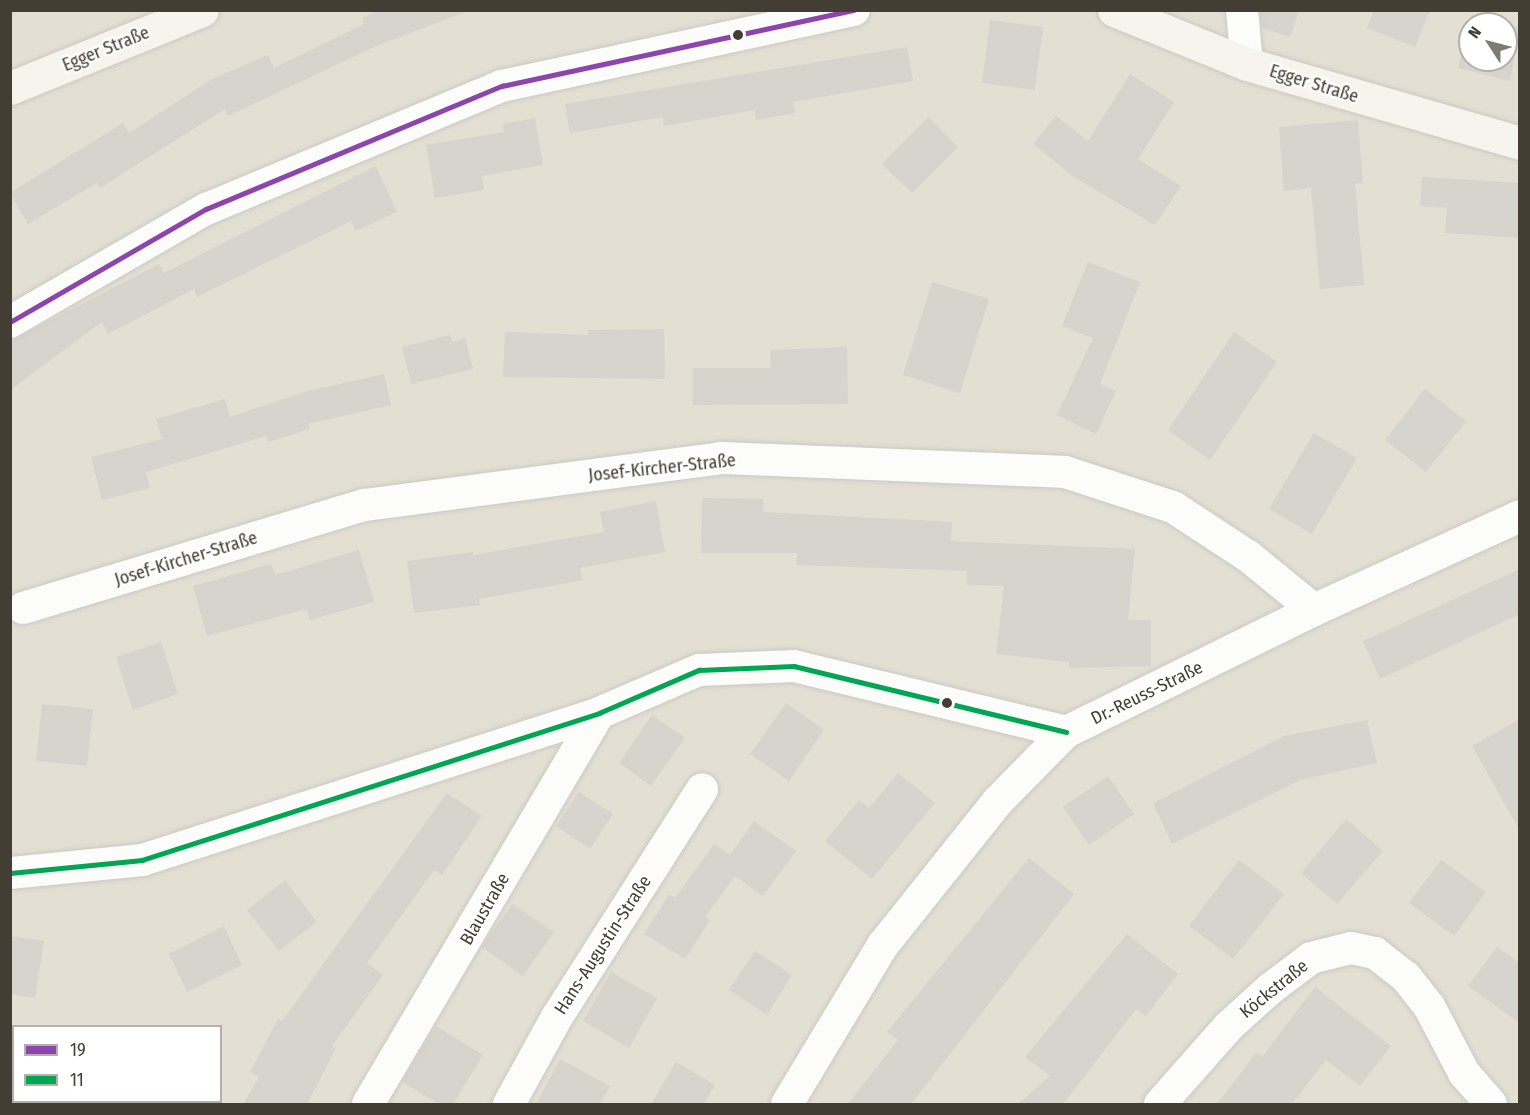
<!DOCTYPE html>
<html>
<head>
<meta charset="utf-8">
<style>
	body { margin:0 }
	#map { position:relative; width:1530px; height:1115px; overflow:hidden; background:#eeede6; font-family:"Fira Sans Condensed",sans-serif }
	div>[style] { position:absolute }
	.residential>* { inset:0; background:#e3dfd3 }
	.building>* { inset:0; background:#d6d4cd }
	.roads { filter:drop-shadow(0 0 2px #cbc9c2) drop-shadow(0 0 2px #cbc9c2) }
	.street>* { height:32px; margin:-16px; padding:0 16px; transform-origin:16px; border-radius:16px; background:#fcfcfb }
	.secondary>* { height:33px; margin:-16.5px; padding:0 16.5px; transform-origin:16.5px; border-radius:16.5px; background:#f6f4ed }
	.bus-1>* { height:4.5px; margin:-2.25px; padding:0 2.25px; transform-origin:2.25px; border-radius:2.25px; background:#8e44ad }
	.bus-2>* { height:4.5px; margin:-2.25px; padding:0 2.25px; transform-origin:2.25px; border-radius:2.25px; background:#00a651 }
	.dots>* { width:16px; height:16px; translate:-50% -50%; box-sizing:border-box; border:3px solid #fff; border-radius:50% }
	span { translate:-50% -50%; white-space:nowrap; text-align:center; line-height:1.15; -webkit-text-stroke:4.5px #fff; paint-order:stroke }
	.street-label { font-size:18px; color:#443d33 }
	.frame { position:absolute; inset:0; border:12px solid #443d33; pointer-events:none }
	.legend { position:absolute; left:12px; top:1025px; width:210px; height:78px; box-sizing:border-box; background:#fff; border:2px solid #b4b1ad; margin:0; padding:8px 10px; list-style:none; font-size:18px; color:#443d33 }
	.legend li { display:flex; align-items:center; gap:12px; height:30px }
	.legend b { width:30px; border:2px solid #b4b1ad }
	.north { position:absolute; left:1458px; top:12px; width:60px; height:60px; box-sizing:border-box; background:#fff; border:2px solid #b4b1ad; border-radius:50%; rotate:306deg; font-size:16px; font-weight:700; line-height:24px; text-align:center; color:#443d33 }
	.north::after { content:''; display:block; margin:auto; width:21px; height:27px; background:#807b72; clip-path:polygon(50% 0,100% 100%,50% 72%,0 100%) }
</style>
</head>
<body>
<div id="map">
	<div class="residential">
		<i style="clip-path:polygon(evenodd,11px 11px,1519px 11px,1519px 1104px,11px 1104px,11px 11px,1470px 24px,1506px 24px,1506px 60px,1470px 60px,1470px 24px,11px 11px,14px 1026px,220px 1026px,220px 1102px,14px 1102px,14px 1026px)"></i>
	</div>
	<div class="building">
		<i style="clip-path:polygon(380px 10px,468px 11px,374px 47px,228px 116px,225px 109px,100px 188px,97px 183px,28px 224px,10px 193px,123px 123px,129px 133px,212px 79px,268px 55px,274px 68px,364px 24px,362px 18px)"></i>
		<i style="clip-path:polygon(1260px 10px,1299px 10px,1290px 37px,1262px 28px)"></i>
		<i style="clip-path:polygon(1374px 10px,1430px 10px,1415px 47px,1367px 28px)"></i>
		<i style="clip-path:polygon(evenodd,1471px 15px,1520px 27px,1510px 81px,1458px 68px,1471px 15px,1470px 24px,1506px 24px,1506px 60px,1470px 60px,1470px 24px)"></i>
		<i style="clip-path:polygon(990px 20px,1043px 27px,1035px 90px,982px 83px)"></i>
		<i style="clip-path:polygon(907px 47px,913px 81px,793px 102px,795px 113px,756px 120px,755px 110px,664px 126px,663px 117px,570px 133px,565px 104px)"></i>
		<i style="clip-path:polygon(1130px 74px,1174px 102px,1138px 159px,1181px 186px,1155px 225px,1074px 177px,1033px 144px,1056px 116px,1088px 141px)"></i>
		<i style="clip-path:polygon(929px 117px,958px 147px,912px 193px,882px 164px)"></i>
		<i style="clip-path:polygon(535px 118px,543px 165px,482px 176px,484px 190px,435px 198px,426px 145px,504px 132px,503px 124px)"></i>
		<i style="clip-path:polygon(1358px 120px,1363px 183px,1355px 184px,1364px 285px,1320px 289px,1311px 188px,1284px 191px,1279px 127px)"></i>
		<i style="clip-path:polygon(376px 166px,397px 212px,356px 231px,351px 221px,197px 297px,194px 289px,108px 334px,102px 322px,10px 390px,10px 342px,15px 339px,159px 264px,164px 273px)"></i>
		<i style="clip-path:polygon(1422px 177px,1520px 183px,1520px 238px,1445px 233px,1447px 208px,1420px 206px)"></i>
		<i style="clip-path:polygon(1088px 262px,1140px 282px,1100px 384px,1116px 391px,1096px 434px,1057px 415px,1093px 338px,1062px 326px)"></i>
		<i style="clip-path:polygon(932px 282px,989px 299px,960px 393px,903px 375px)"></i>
		<i style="clip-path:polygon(664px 329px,665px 379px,503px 377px,505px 332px,588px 335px,588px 330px)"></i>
		<i style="clip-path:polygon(1234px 332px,1277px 362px,1210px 460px,1168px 430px)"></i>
		<i style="clip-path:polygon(450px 335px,453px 342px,465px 338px,473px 369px,411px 384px,402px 347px)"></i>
		<i style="clip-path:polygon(847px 347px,848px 404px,693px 405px,693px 368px,771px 368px,770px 350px)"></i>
		<i style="clip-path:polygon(384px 374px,391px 405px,308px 424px,310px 429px,268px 442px,266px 436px,146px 472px,150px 488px,102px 500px,91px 457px,162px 439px,156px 419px,225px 399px,230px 417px,308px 391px)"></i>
		<i style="clip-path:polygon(1425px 389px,1466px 421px,1426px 472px,1385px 440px)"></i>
		<i style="clip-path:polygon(1314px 433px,1357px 458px,1312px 534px,1269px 509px)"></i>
		<i style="clip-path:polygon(702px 498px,763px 499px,763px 512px,952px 522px,951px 541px,1135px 549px,1128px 620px,1151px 620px,1151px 666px,1069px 668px,1069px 662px,996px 654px,1004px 586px,967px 585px,967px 571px,797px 565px,797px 553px,701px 553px)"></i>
		<i style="clip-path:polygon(656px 501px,665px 552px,580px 568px,583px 580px,479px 599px,480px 605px,414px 613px,407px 561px,473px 552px,473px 555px,604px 532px,600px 512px)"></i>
		<i style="clip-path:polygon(359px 550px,374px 602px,310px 620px,306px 609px,207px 636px,193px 586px,271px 564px,275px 575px)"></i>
		<i style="clip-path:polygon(1520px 569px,1520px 614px,1380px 679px,1363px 641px)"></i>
		<i style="clip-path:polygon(161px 642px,178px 694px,133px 710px,116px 657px)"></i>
		<i style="clip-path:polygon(786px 703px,824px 730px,789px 781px,750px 754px)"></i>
		<i style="clip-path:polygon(42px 704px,93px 709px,87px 766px,36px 761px)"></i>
		<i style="clip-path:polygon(652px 715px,685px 738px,651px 786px,619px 763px)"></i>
		<i style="clip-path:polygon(1520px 719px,1520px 831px,1472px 746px)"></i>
		<i style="clip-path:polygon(1367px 720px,1377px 763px,1300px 780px,1172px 844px,1153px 803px,1284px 736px)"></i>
		<i style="clip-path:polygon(898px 773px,935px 803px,872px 879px,825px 841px,859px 800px,869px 808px)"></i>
		<i style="clip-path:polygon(1108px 776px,1134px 814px,1089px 845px,1063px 807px)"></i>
		<i style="clip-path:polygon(579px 792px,613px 814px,590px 849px,556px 826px)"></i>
		<i style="clip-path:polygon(447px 793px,482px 816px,442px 875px,434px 870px,367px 963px,383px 975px,332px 1046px,336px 1048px,307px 1104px,243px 1104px,259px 1077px,250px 1072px,278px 1019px,282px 1021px)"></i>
		<i style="clip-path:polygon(1346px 819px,1383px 851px,1337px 904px,1301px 873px)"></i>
		<i style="clip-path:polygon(754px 821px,796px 851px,763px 896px,735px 876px,705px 917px,710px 920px,685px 959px,644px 934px,669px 894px,675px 898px,714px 844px,730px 855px)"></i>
		<i style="clip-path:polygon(1029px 858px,1074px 894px,911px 1104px,848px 1104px,898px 1040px,887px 1032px)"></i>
		<i style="clip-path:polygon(1239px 860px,1284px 894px,1233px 959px,1189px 926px)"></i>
		<i style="clip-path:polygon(1441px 860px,1486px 892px,1454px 936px,1409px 903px)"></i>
		<i style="clip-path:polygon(285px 880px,317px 922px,279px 951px,247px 910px)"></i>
		<i style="clip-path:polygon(512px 904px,554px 932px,523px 976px,482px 947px)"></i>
		<i style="clip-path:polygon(224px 926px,242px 965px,187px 992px,169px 954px)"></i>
		<i style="clip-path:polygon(1127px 934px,1178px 974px,1146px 1016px,1136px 1009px,1063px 1104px,1018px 1104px,1050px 1076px,1025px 1057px)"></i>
		<i style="clip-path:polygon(10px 936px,44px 941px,35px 998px,10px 994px)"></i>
		<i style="clip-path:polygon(1497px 947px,1520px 963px,1520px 1023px,1468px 986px)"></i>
		<i style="clip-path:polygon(755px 951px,792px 975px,767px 1015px,729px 990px)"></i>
		<i style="clip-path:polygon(611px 972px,657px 998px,629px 1048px,583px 1021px)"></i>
		<i style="clip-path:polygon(1315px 987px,1391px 1046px,1360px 1086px,1326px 1060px,1292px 1104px,1217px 1104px,1256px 1053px,1262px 1057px)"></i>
		<i style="clip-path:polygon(436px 1026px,483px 1055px,453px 1104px,439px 1104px,402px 1082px)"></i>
		<i style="clip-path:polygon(560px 1059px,610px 1086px,600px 1104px,536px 1104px)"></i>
		<i style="clip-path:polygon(676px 1062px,715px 1085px,704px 1104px,651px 1104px)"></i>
	</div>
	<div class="roads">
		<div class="street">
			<i style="left:1242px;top:10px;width:54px;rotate:84.7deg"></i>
			<i style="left:10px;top:322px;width:226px;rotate:-30deg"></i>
			<i style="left:206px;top:209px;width:321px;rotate:-22.6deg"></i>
			<i style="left:502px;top:86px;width:360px;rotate:-12.2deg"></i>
			<i style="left:23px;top:608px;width:357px;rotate:-16.8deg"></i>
			<i style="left:365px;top:505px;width:359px;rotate:-7.5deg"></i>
			<i style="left:721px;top:458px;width:344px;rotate:2.3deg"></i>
			<i style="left:1065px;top:472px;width:114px;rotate:18deg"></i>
			<i style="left:1173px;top:507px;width:90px;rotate:33.2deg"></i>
			<i style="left:1248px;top:556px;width:85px;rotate:39.3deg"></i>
			<i style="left:10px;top:873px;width:133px;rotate:-5.6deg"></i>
			<i style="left:142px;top:860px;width:480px;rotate:-17.8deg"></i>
			<i style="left:599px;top:713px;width:109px;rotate:-23.3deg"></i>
			<i style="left:699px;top:670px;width:95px;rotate:-2.4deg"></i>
			<i style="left:794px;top:666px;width:280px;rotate:13.6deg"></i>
			<i style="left:368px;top:1104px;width:454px;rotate:-59.4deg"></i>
			<i style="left:509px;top:1104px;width:99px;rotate:-61.1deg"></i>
			<i style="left:557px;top:1017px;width:270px;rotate:-57.5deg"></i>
			<i style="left:787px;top:1104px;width:186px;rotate:-58.9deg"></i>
			<i style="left:883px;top:945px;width:183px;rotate:-51.4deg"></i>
			<i style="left:997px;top:802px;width:98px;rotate:-45.4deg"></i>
			<i style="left:1066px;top:732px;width:276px;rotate:-26.2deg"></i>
			<i style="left:1314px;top:610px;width:226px;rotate:-24.5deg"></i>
			<i style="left:1160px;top:1104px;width:104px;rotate:-48.5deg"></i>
			<i style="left:1229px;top:1026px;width:55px;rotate:-42.1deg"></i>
			<i style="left:1270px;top:989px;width:51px;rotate:-37.1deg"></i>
			<i style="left:1311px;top:958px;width:41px;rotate:-14deg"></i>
			<i style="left:1351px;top:948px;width:25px;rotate:12deg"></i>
			<i style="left:1375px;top:953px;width:39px;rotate:38deg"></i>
			<i style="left:1406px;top:977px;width:37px;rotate:52deg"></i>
			<i style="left:1429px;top:1006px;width:76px;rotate:62.4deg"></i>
			<i style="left:1464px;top:1073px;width:41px;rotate:48.9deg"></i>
		</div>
		<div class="secondary">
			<i style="left:1114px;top:10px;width:144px;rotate:22.1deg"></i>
			<i style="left:1247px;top:64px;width:284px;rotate:16.1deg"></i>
			<i style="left:10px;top:88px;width:207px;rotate:-22.1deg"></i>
		</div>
	</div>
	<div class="bus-1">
		<i style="left:10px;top:322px;width:226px;rotate:-30deg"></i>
		<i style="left:206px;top:209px;width:321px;rotate:-22.6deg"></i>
		<i style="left:502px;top:86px;width:360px;rotate:-12.2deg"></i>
	</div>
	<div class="bus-2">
		<i style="left:10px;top:873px;width:133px;rotate:-5.6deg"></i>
		<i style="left:142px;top:860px;width:480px;rotate:-17.8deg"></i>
		<i style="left:599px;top:713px;width:109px;rotate:-23.3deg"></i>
		<i style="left:699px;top:670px;width:95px;rotate:-2.4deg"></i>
		<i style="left:794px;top:666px;width:280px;rotate:13.6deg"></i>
	</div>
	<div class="dots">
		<i style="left:738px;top:35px;background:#443d33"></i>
		<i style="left:947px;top:703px;background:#443d33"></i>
	</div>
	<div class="street-label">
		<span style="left:106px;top:49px;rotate:-22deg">Egger Straße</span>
		<span style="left:1314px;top:84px;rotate:17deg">Egger Straße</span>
		<span style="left:662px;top:468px;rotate:-6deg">Josef-Kircher-Straße</span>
		<span style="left:186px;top:559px;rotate:-17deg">Josef-Kircher-Straße</span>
		<span style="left:1147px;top:693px;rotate:-26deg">Dr.-Reuss-Straße</span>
		<span style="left:485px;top:909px;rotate:-60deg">Blaustraße</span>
		<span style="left:603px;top:945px;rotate:-57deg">Hans-Augustin-Straße</span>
		<span style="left:1274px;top:989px;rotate:-39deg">Köckstraße</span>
	</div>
	<div class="frame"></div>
	<ul class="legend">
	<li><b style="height:8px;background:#8e44ad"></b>19</li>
	<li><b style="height:8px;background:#00a651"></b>11</li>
	</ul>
	<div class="north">N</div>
</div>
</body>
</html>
